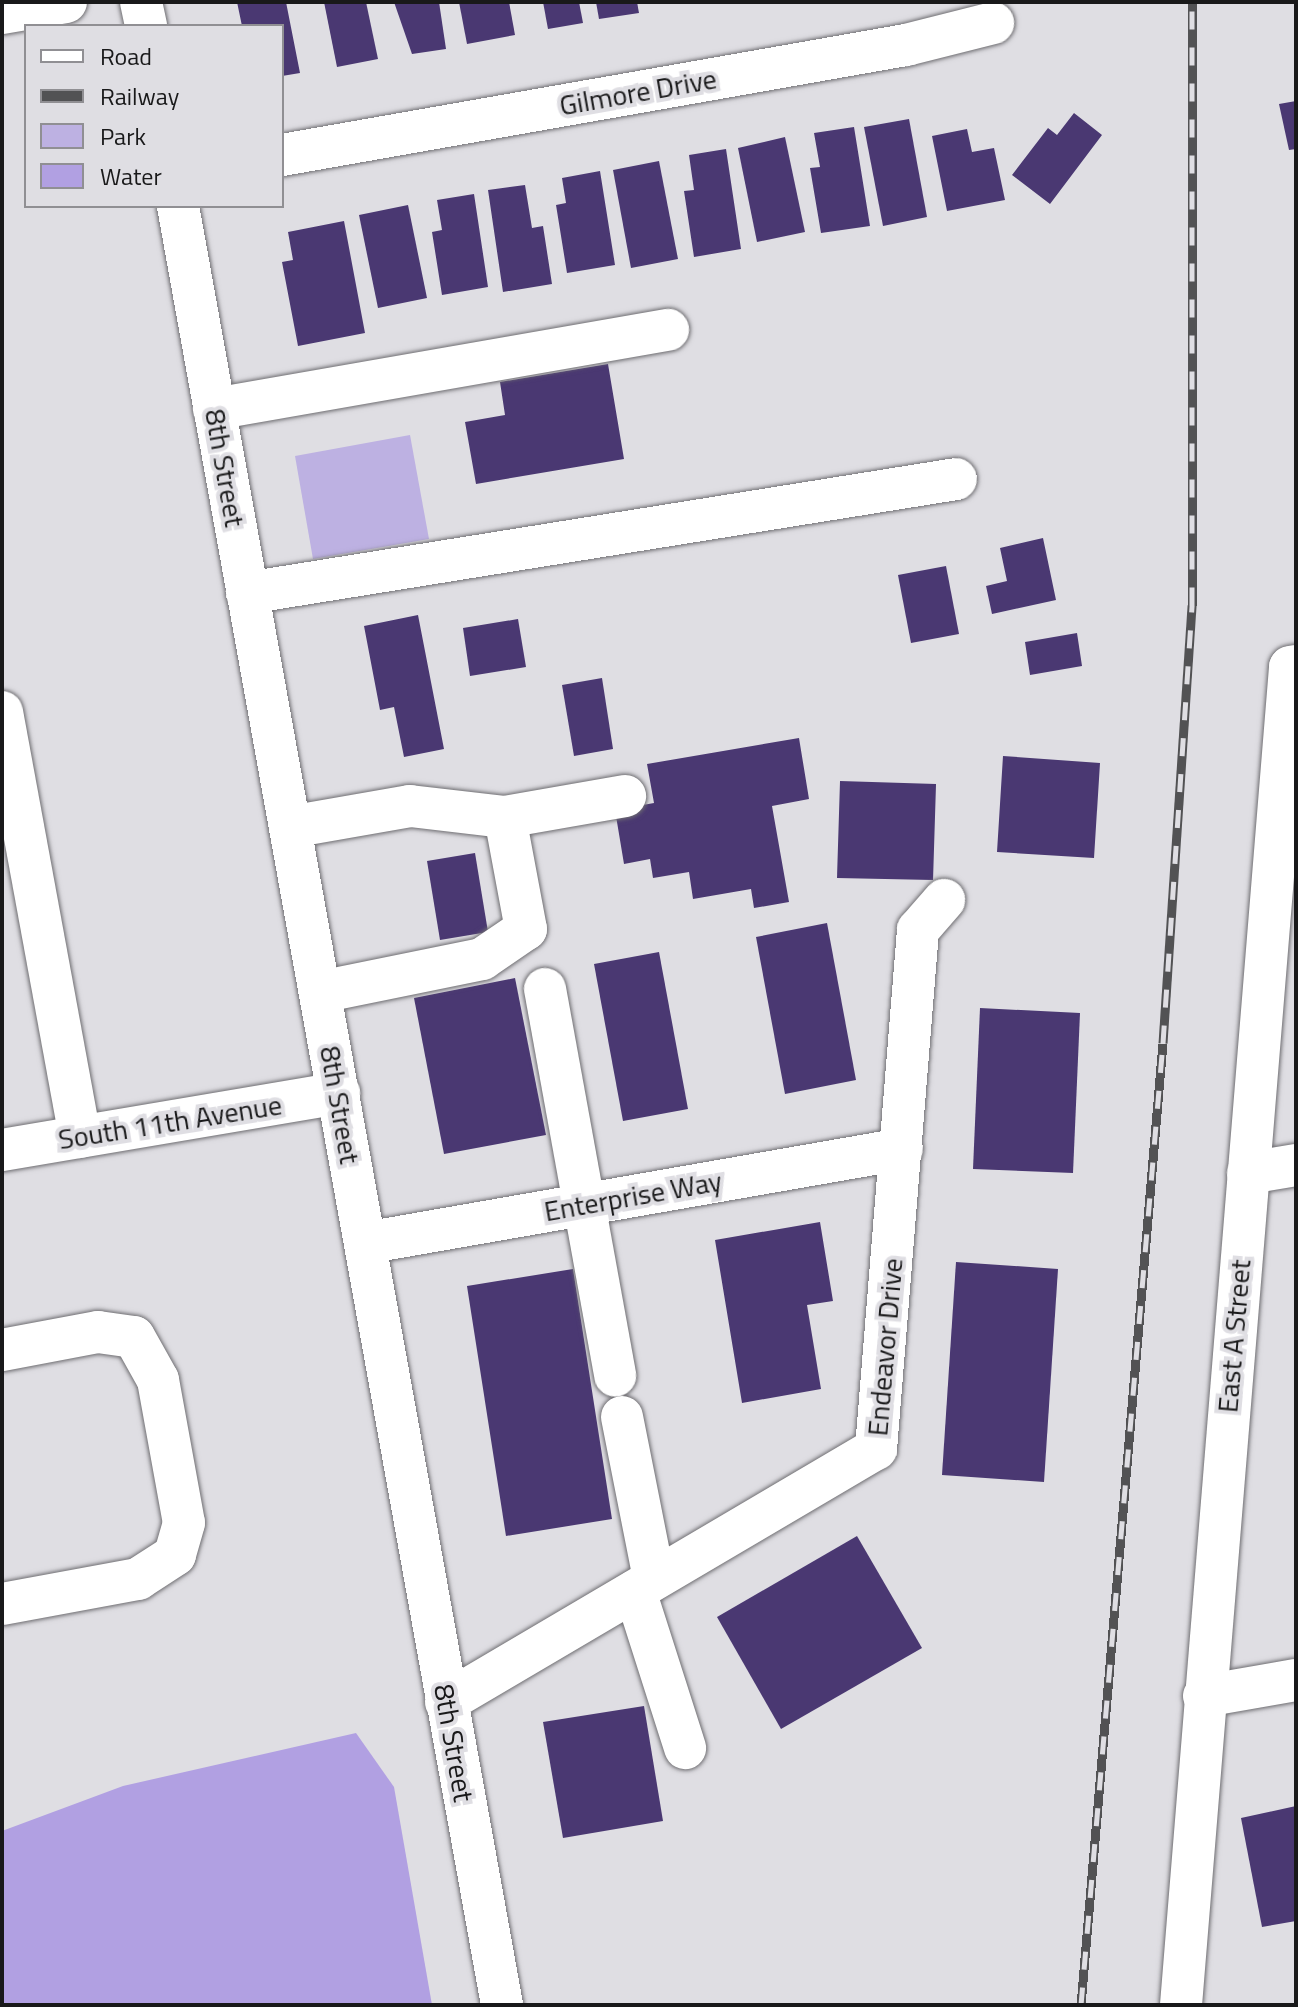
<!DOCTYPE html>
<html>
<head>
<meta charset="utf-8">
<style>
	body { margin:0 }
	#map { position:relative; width:1298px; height:2007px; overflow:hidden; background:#dfdee3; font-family:"Titillium Web",sans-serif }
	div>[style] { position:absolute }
	.green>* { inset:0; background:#bdb1e2 }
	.water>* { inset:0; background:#b1a0e2 }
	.building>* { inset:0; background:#4a3872 }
	.roads { filter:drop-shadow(0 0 2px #6f6e72) drop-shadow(0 0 2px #6f6e72) }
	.minor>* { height:42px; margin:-21px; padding:0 21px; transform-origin:21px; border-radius:21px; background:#fff }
	.rail>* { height:9px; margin-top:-4.5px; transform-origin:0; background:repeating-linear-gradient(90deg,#dfdee3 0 18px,#525254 0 36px); box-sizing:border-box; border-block:2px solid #525254 }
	span { translate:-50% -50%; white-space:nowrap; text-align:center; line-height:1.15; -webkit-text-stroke:8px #dfdee3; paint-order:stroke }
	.street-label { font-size:28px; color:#19191a }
	.frame { position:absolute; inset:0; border:4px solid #19191a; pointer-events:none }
	.legend { position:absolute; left:24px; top:24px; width:260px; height:184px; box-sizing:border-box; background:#dfdee3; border:2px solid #908f93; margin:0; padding:10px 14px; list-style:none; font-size:24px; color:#19191a }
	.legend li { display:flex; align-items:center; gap:16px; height:40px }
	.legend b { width:40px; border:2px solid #908f93 }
</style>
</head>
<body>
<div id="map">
	<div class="green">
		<i style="clip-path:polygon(410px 435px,429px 539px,313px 559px,295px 456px)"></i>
	</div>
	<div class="water">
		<i style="clip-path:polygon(356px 1733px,394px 1787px,432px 2005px,2px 2005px,2px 1831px,123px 1786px)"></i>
	</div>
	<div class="building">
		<i style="clip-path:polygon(237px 2px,286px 2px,300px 73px,282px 76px,282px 26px,242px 26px)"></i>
		<i style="clip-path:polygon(324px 2px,366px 2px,378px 59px,337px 67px)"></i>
		<i style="clip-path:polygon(394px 2px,439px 2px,446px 49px,412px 54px)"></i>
		<i style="clip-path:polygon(459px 2px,509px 2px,515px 35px,467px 44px)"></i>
		<i style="clip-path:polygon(543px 2px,579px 2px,583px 23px,548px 29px)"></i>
		<i style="clip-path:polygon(596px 2px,637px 2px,639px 13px,599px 19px)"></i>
		<i style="clip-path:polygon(1296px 101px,1296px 149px,1289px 150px,1279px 104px)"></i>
		<i style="clip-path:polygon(1074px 113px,1102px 135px,1050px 204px,1012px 175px,1048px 128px,1057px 135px)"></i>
		<i style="clip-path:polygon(909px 119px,927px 217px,883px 226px,864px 127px)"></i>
		<i style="clip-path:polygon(854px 127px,870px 226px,821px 233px,810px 168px,820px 167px,814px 133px)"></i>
		<i style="clip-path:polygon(967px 129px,972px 152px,994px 148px,1005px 200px,947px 211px,932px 136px)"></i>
		<i style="clip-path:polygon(785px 137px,805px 232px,757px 242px,738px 148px)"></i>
		<i style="clip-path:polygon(726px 149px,741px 249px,694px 257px,684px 191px,694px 190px,689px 155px)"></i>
		<i style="clip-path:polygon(659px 161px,678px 259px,631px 268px,613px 170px)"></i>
		<i style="clip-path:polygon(600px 171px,615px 265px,567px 273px,556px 205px,566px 203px,562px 178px)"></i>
		<i style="clip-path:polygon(525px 185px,532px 228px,543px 226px,552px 284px,503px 292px,488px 190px)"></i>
		<i style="clip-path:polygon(474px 194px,488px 287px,442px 295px,432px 232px,442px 230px,437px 200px)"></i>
		<i style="clip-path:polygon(408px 205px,427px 298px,378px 308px,359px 215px)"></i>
		<i style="clip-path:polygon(344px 221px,365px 333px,298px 346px,282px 262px,293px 260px,288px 232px)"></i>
		<i style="clip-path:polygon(608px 364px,624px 459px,476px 484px,465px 422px,505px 415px,500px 382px)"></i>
		<i style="clip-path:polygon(1043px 538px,1056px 600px,992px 614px,986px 586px,1007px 581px,1000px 548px)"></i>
		<i style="clip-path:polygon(946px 566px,959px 634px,911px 643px,898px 575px)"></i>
		<i style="clip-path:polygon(418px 615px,444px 749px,404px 757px,394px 707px,380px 710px,364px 626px)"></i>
		<i style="clip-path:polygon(518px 619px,526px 667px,470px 676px,463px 628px)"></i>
		<i style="clip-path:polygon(1077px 633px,1082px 666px,1030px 675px,1025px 642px)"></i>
		<i style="clip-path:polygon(602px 678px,613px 749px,574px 756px,562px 685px)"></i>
		<i style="clip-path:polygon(799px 738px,809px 799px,772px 806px,789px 902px,754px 908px,751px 889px,693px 899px,689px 872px,653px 878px,650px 859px,624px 864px,615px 810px,654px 803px,647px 764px)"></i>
		<i style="clip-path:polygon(1003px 756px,1100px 763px,1094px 858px,997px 852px)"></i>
		<i style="clip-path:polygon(840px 781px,936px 784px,933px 880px,837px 878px)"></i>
		<i style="clip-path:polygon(475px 853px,488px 932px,440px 940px,427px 861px)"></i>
		<i style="clip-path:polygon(827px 923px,856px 1080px,785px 1094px,756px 937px)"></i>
		<i style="clip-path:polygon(659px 952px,688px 1109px,623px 1121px,594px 964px)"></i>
		<i style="clip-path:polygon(515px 978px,546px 1135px,444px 1154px,414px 998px)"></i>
		<i style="clip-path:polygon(980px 1008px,1080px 1013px,1073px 1173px,973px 1169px)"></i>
		<i style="clip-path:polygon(820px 1222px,833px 1301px,807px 1305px,821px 1389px,742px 1403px,715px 1240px)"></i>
		<i style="clip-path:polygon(956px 1262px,1058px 1269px,1044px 1482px,942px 1475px)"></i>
		<i style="clip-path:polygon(573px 1269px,612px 1519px,506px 1536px,467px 1286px)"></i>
		<i style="clip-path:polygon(857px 1536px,922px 1648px,781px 1729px,717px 1617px)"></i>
		<i style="clip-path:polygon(644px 1706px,663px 1821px,563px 1838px,543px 1722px)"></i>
		<i style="clip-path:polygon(1296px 1806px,1296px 1921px,1262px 1927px,1241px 1818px)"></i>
	</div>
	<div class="roads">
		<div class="minor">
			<i style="left:141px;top:2px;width:25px;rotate:78deg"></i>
			<i style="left:2px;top:13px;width:65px;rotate:-9.8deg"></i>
			<i style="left:282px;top:155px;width:634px;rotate:-10deg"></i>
			<i style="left:906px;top:45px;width:90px;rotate:-14.2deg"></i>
			<i style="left:178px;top:206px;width:1828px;rotate:79.79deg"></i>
			<i style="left:214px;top:409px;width:461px;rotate:-9.9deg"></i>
			<i style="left:247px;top:593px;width:718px;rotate:-9.13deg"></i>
			<i style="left:2px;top:712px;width:432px;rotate:79.6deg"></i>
			<i style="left:505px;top:817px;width:122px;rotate:-9.9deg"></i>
			<i style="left:290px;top:827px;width:122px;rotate:-9.9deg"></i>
			<i style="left:410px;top:806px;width:96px;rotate:6.6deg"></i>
			<i style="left:505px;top:817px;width:114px;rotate:79.4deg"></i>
			<i style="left:526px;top:929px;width:53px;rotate:145.7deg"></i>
			<i style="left:482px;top:959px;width:165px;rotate:168.5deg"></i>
			<i style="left:545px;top:989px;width:393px;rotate:79.7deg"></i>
			<i style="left:2px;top:1150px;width:342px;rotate:-9.6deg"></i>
			<i style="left:1248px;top:1173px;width:49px;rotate:-9.5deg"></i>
			<i style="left:365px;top:1243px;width:545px;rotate:-9.93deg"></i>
			<i style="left:2px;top:1350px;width:98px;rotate:-10.6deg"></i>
			<i style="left:98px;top:1332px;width:36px;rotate:8deg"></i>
			<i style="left:134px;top:1337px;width:49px;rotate:60.8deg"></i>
			<i style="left:158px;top:1380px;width:145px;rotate:79.7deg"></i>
			<i style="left:184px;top:1523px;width:33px;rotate:106deg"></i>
			<i style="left:175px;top:1555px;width:44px;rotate:147deg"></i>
			<i style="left:138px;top:1579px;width:138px;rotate:169.6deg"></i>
			<i style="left:622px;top:1417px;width:165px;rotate:78.8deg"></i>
			<i style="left:635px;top:1591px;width:165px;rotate:72.3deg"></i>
			<i style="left:1204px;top:1696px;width:93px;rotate:-9.9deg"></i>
			<i style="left:446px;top:1702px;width:499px;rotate:-30.5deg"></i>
			<i style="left:876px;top:1449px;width:521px;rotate:-85.37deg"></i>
			<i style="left:918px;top:930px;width:40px;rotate:-49deg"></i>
			<i style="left:1181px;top:2005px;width:1342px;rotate:-85.34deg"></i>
			<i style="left:1290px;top:667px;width:6px;rotate:-9deg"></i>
		</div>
	</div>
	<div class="rail">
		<i style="left:1081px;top:2005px;width:965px;rotate:-85.13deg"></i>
		<i style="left:1163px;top:1043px;width:439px;rotate:-86.2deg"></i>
		<i style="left:1192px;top:605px;width:603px;rotate:-90deg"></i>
	</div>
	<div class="street-label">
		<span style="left:638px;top:92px;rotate:-10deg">Gilmore Drive</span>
		<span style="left:225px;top:468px;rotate:80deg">8th Street</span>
		<span style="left:340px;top:1105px;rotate:80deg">8th Street</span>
		<span style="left:170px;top:1122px;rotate:-9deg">South 11th Avenue</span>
		<span style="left:633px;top:1196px;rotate:-10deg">Enterprise Way</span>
		<span style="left:1234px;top:1336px;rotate:-85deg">East A Street</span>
		<span style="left:885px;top:1347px;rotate:-85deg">Endeavor Drive</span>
		<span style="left:454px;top:1743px;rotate:80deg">8th Street</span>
	</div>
	<div class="frame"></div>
	<ul class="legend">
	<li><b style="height:10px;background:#fff"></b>Road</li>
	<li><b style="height:10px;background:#525254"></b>Railway</li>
	<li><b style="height:22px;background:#bdb1e2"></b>Park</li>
	<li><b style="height:22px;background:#b1a0e2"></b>Water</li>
	</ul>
</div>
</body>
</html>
